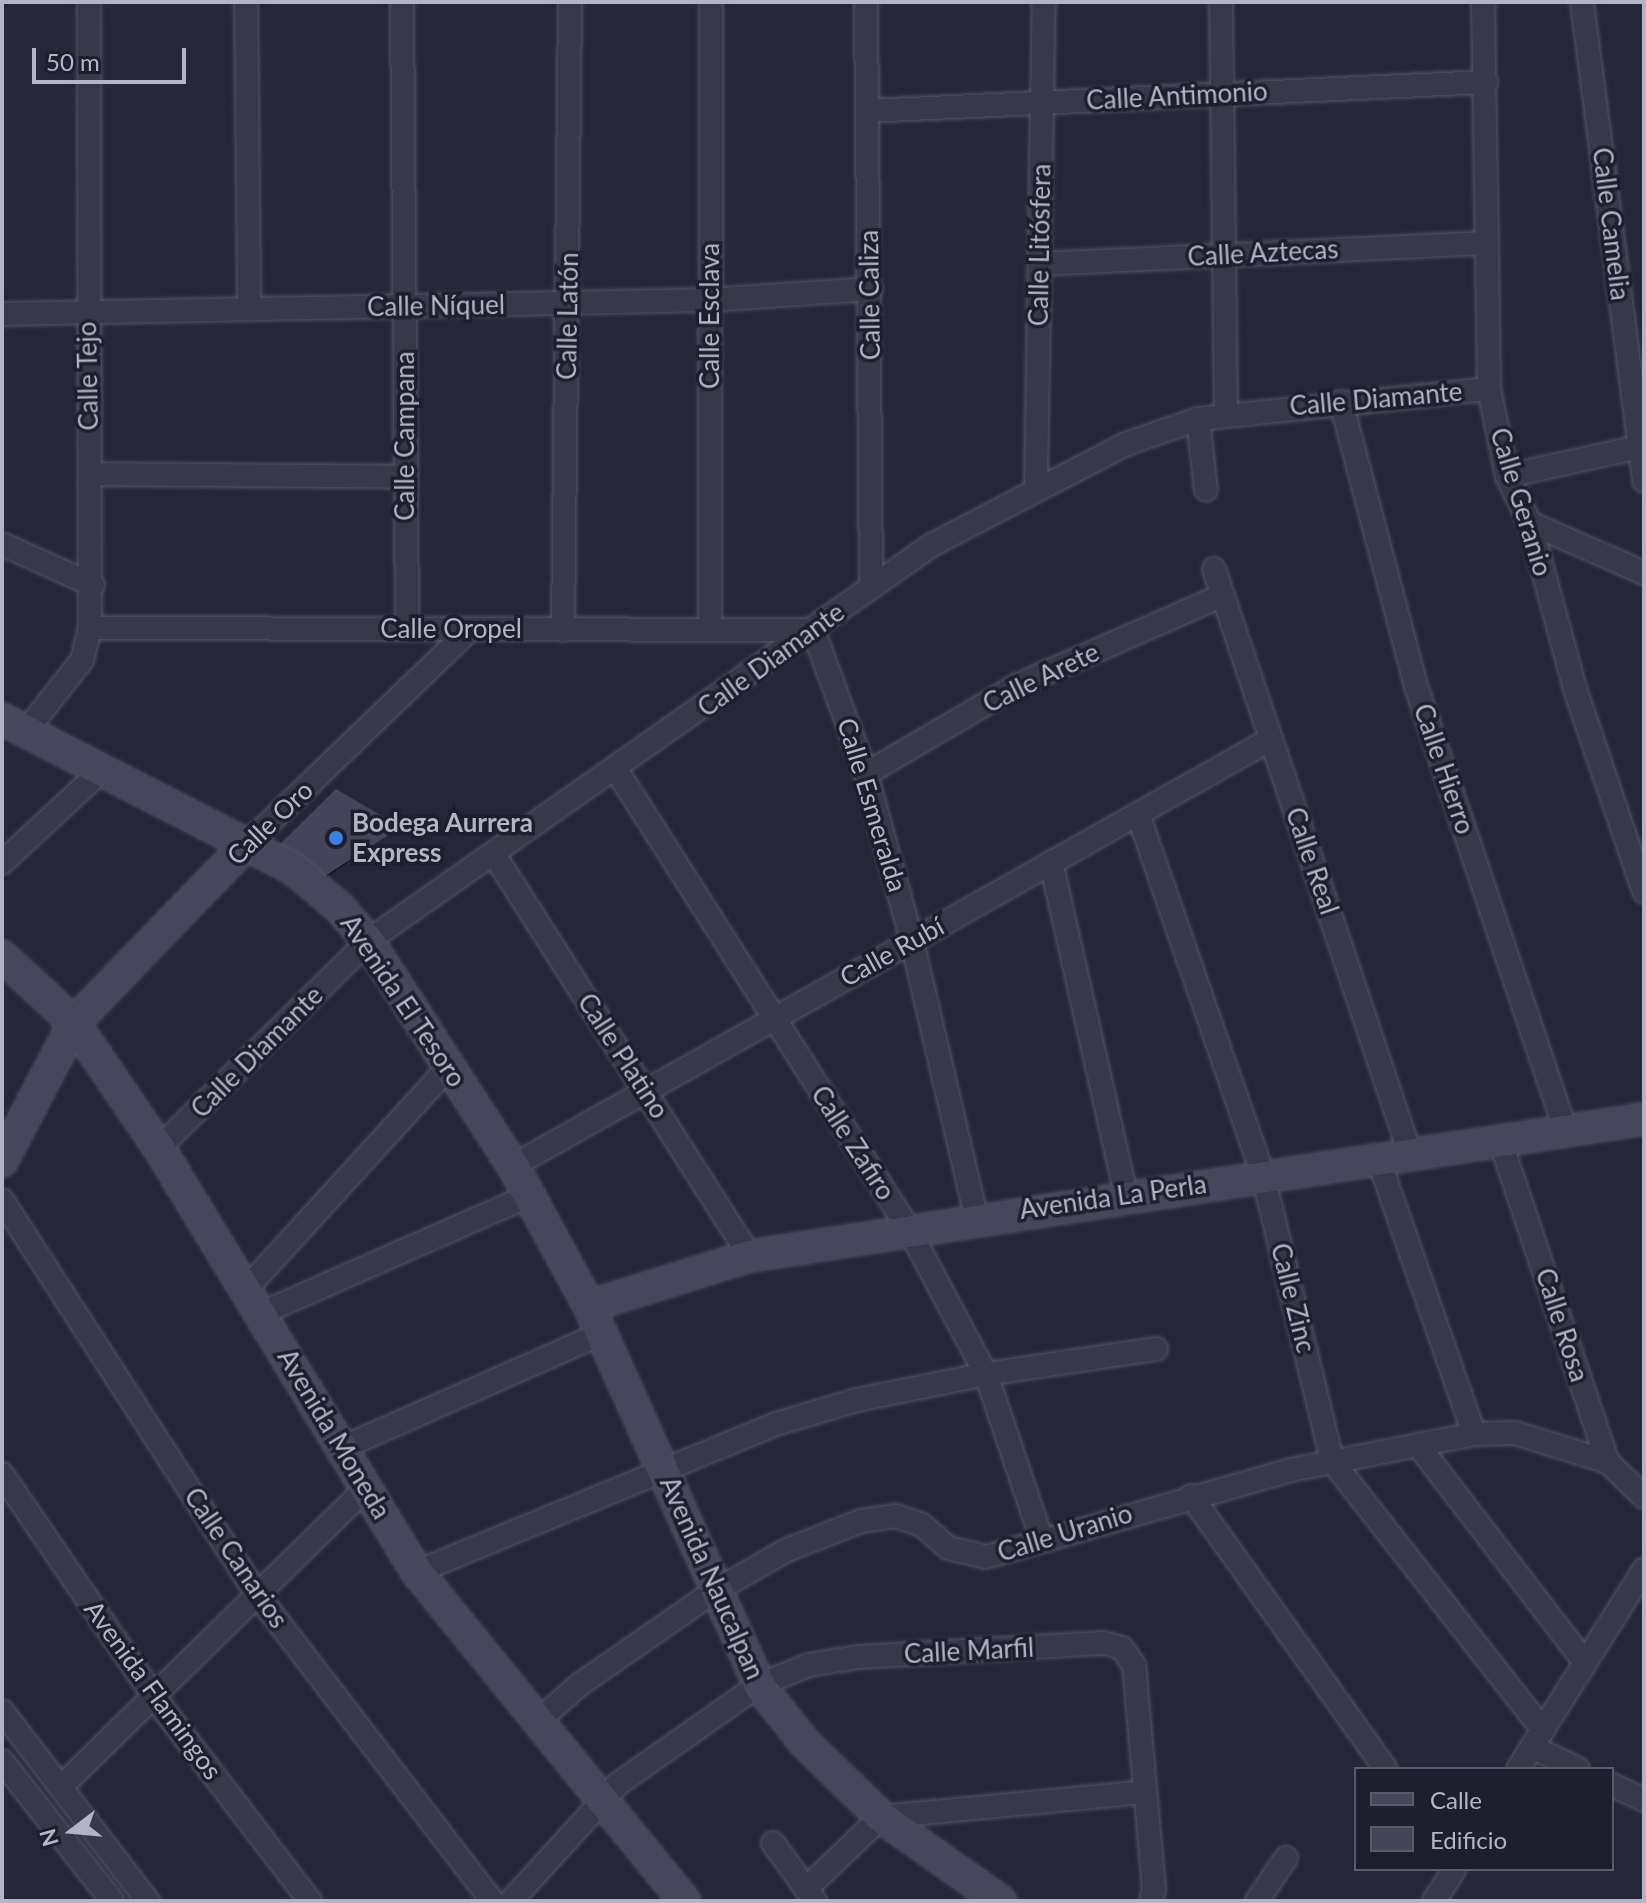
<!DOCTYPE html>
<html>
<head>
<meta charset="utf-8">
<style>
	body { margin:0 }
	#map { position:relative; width:1646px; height:1903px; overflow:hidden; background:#252638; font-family:Lato,sans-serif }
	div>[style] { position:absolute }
	.shadow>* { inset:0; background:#0007 }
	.building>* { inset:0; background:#454559 }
	.roads { filter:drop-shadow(0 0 2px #535463) drop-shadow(0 0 2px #535463) }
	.street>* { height:22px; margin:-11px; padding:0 11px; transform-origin:11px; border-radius:11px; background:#383948 }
	.secondary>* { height:30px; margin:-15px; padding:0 15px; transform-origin:15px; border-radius:15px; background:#47475b }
	.dots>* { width:22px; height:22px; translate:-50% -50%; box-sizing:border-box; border:4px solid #1e1e2d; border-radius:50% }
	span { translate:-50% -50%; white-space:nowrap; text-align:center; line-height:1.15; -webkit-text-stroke:7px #1e1e2d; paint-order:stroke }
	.street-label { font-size:26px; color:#b4b4c4 }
	.poi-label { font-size:26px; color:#b4b4c4; font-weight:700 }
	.left { translate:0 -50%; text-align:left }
	.frame { position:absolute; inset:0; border:4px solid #b4b4c4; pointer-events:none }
	.legend { position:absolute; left:1354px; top:1767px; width:260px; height:104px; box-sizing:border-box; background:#1e1e2d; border:2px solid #5a5a69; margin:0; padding:10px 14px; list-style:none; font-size:24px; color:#b4b4c4 }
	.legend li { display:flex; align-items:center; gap:16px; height:40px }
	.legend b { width:40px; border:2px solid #5a5a69 }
	.north { position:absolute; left:32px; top:1791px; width:80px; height:80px; -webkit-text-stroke:6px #1e1e2d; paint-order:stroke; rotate:254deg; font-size:22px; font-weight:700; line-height:32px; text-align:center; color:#b4b4c4 }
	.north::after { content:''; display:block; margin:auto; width:28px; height:36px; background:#b4b4c4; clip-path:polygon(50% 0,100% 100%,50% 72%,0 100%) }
	.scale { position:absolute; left:32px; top:48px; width:154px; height:36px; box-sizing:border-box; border:4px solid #b4b4c4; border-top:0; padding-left:10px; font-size:24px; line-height:28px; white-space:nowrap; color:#b4b4c4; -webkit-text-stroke:6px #1e1e2d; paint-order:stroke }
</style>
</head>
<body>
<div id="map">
	<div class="shadow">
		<i style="clip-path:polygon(398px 828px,311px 888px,265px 862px)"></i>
	</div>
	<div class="building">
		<i style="clip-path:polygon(336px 789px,401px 827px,325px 876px,276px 848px)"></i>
	</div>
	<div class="roads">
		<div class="street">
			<i style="left:246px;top:2px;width:306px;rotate:89.4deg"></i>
			<i style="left:402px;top:2px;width:627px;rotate:89.54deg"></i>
			<i style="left:866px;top:2px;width:585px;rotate:89.51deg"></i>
			<i style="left:1221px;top:2px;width:412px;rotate:89.3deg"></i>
			<i style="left:1483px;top:2px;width:387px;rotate:89.1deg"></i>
			<i style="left:1489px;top:389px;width:89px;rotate:78.3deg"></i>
			<i style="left:1507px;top:476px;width:52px;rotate:63.9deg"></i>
			<i style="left:1530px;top:523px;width:172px;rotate:74.8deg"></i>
			<i style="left:1575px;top:689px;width:214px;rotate:71.2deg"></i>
			<i style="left:1582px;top:2px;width:483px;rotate:82.6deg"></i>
			<i style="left:867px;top:111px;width:620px;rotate:-2.68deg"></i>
			<i style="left:1040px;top:264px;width:447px;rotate:-2.7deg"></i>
			<i style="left:2px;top:314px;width:708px;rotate:-1.13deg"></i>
			<i style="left:710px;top:300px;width:161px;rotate:-3.9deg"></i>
			<i style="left:1341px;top:402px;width:294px;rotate:75.2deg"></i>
			<i style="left:1416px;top:686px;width:468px;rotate:71.4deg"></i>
			<i style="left:1198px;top:419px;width:71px;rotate:83.6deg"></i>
			<i style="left:90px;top:474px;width:315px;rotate:0.5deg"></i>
			<i style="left:1507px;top:476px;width:140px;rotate:-12.4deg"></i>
			<i style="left:1036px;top:488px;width:486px;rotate:-89.1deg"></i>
			<i style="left:1530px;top:523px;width:124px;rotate:23.7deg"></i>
			<i style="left:2px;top:544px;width:100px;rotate:24.3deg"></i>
			<i style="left:1214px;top:569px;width:616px;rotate:71.45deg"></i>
			<i style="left:90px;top:628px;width:723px;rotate:0.16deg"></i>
			<i style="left:813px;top:630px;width:153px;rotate:69.8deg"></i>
			<i style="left:866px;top:774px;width:173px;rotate:74.6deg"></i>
			<i style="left:912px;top:941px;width:283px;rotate:76.9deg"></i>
			<i style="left:563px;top:630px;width:628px;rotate:-89.36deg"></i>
			<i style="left:710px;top:630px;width:628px;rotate:-89.91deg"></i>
			<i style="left:27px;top:730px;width:89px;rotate:-51.8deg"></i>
			<i style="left:82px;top:660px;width:33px;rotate:-76deg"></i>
			<i style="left:90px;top:628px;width:626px;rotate:-90.09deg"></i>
			<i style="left:617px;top:771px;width:542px;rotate:57.51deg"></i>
			<i style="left:908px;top:1228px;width:166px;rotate:61.9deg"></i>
			<i style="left:986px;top:1374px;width:175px;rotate:71.4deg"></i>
			<i style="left:866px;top:774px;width:174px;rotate:-30.4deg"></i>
			<i style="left:1016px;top:686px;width:226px;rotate:-23.7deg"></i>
			<i style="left:1138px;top:814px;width:382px;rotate:70.9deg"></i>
			<i style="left:1263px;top:1175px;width:294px;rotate:76.4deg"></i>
			<i style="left:1332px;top:1461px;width:342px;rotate:51.9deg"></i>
			<i style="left:248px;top:843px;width:308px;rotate:-43.9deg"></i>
			<i style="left:495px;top:856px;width:474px;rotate:57.5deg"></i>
			<i style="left:1051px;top:862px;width:341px;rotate:77.3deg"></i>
			<i style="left:2px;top:863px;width:134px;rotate:-42.9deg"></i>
			<i style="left:1500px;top:1140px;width:340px;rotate:71.5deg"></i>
			<i style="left:1608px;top:1462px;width:50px;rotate:44.2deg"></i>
			<i style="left:159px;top:1148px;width:294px;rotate:-44.7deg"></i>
			<i style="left:368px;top:941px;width:687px;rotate:-35.1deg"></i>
			<i style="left:930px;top:546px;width:221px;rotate:-27.5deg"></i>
			<i style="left:1126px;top:444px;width:76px;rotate:-19.1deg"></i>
			<i style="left:1198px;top:419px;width:293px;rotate:-5.9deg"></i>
			<i style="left:1378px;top:1158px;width:292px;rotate:70.8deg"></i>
			<i style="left:513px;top:1166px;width:870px;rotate:-29.39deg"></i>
			<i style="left:2px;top:1200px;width:473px;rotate:57.1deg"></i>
			<i style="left:259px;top:1597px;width:383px;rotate:52.5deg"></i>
			<i style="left:247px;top:1288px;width:301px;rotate:-47.6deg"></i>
			<i style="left:262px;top:1313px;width:291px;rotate:-23.7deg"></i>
			<i style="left:1418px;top:1445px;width:275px;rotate:52.5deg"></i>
			<i style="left:342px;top:1448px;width:283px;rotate:-23.8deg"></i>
			<i style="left:2px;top:1474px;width:270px;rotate:55.7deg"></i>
			<i style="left:154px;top:1697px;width:257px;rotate:52.6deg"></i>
			<i style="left:1191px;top:1496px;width:335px;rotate:54.5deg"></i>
			<i style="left:417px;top:1572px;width:388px;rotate:-22.4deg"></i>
			<i style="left:776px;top:1424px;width:84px;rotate:-16.5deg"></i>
			<i style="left:857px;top:1400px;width:132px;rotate:-11.4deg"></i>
			<i style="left:986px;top:1374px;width:172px;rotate:-8.4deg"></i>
			<i style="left:2px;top:1711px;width:240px;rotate:52.5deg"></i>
			<i style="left:536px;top:1723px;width:57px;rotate:-41.5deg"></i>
			<i style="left:579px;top:1685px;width:165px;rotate:-34.7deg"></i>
			<i style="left:715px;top:1591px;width:83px;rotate:-29.7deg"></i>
			<i style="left:787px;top:1550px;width:79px;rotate:-21.4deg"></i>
			<i style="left:861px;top:1521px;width:35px;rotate:-8deg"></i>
			<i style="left:896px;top:1516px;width:28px;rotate:19deg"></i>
			<i style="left:922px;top:1525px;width:35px;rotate:41deg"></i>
			<i style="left:948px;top:1548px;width:39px;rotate:13deg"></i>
			<i style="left:986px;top:1557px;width:317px;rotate:-15.9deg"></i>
			<i style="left:1291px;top:1470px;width:187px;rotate:-11.1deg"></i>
			<i style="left:1474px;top:1434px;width:41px;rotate:-1.4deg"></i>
			<i style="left:1515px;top:1433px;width:97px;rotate:17.3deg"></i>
			<i style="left:1532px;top:1747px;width:51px;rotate:25.6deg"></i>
			<i style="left:2px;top:1761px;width:178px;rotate:51.8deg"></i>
			<i style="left:1518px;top:1769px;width:236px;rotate:-57.7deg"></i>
			<i style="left:1612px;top:1785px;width:35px;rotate:25deg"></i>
			<i style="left:61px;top:1787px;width:430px;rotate:-44.4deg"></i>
			<i style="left:773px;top:1843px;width:72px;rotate:54.1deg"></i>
			<i style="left:806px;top:1889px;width:104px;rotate:-43.8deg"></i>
			<i style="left:881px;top:1817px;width:264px;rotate:-5.4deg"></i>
			<i style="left:511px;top:1901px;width:159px;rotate:-47.6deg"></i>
			<i style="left:618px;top:1784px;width:172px;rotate:-35.1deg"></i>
			<i style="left:759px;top:1685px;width:54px;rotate:-21.8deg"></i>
			<i style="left:809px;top:1665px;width:51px;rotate:-9.1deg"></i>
			<i style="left:859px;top:1657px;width:245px;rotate:-3.3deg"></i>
			<i style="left:1104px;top:1643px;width:19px;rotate:16deg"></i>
			<i style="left:1122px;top:1648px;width:21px;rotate:55deg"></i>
			<i style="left:1134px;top:1665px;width:225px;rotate:84.9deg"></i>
			<i style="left:1154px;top:1889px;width:12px;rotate:104deg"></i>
			<i style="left:1257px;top:1901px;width:52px;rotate:-56deg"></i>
			<i style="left:1434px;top:1901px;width:38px;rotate:-57deg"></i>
		</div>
		<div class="secondary">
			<i style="left:2px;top:719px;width:326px;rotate:27.2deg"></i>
			<i style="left:292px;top:868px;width:61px;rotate:39.7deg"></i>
			<i style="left:339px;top:907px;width:45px;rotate:49.5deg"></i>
			<i style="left:368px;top:941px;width:268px;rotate:57.2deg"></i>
			<i style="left:513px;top:1166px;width:159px;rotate:61.5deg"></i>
			<i style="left:589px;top:1306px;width:415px;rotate:65.8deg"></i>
			<i style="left:759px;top:1685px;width:73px;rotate:51.7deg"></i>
			<i style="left:804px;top:1742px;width:107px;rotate:44.2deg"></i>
			<i style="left:881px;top:1817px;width:146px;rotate:35.2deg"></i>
			<i style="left:2px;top:956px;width:98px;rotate:42.9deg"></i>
			<i style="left:74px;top:1023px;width:151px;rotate:55.8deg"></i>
			<i style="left:159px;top:1148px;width:496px;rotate:58.7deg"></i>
			<i style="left:417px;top:1572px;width:424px;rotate:50.9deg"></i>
			<i style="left:2px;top:1161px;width:156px;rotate:-62.4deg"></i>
			<i style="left:74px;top:1023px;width:250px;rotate:-46deg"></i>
			<i style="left:589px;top:1306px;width:169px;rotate:-17.3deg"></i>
			<i style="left:750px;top:1256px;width:904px;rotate:-8.71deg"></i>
		</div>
	</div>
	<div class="dots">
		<i style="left:336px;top:838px;background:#3f7fe0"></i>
	</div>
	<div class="street-label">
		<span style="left:1177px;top:96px;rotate:-3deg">Calle Antimonio</span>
		<span style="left:1611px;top:224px;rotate:83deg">Calle Camelia</span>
		<span style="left:1040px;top:245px;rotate:-89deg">Calle Litósfera</span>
		<span style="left:1263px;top:253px;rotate:-3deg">Calle Aztecas</span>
		<span style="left:870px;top:295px;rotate:-91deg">Calle Caliza</span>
		<span style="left:436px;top:306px;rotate:-1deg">Calle Níquel</span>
		<span style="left:568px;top:316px;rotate:-89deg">Calle Latón</span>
		<span style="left:710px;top:316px;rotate:-90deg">Calle Esclava</span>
		<span style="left:88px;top:376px;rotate:-91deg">Calle Tejo</span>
		<span style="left:1376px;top:399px;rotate:-5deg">Calle Diamante</span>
		<span style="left:405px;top:436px;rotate:-90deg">Calle Campana</span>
		<span style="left:1521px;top:502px;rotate:73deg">Calle Geranio</span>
		<span style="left:451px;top:629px">Calle Oropel</span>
		<span style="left:771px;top:660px;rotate:-36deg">Calle Diamante</span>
		<span style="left:1041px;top:678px;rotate:-26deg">Calle Arete</span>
		<span style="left:1444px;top:769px;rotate:71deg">Calle Hierro</span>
		<span style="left:872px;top:805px;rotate:73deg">Calle Esmeralda</span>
		<span style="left:270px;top:823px;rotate:-44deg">Calle Oro</span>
		<span style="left:1312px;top:861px;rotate:71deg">Calle Real</span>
		<span style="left:892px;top:952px;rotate:-29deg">Calle Rubí</span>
		<span style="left:403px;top:1001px;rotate:56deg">Avenida El Tesoro</span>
		<span style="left:257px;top:1052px;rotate:-45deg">Calle Diamante</span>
		<span style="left:623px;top:1056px;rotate:57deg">Calle Platino</span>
		<span style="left:853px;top:1143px;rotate:57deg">Calle Zafiro</span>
		<span style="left:1113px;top:1197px;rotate:-8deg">Avenida La Perla</span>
		<span style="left:1293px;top:1298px;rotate:76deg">Calle Zinc</span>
		<span style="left:1562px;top:1325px;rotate:72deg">Calle Rosa</span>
		<span style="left:334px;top:1434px;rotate:59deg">Avenida Moneda</span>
		<span style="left:1065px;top:1533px;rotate:-17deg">Calle Uranio</span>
		<span style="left:236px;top:1558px;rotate:56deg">Calle Canarios</span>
		<span style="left:712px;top:1578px;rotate:66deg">Avenida Naucalpan</span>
		<span style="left:969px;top:1651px;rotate:-3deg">Calle Marfil</span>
		<span style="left:153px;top:1690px;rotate:54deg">Avenida Flamingos</span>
	</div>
	<div class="poi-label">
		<span class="left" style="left:352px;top:838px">Bodega Aurrera<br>Express</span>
	</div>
	<div class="frame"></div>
	<ul class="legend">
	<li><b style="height:10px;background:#47475b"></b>Calle</li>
	<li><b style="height:22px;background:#454559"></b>Edificio</li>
	</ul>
	<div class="north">N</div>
	<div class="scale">50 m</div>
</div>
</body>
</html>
